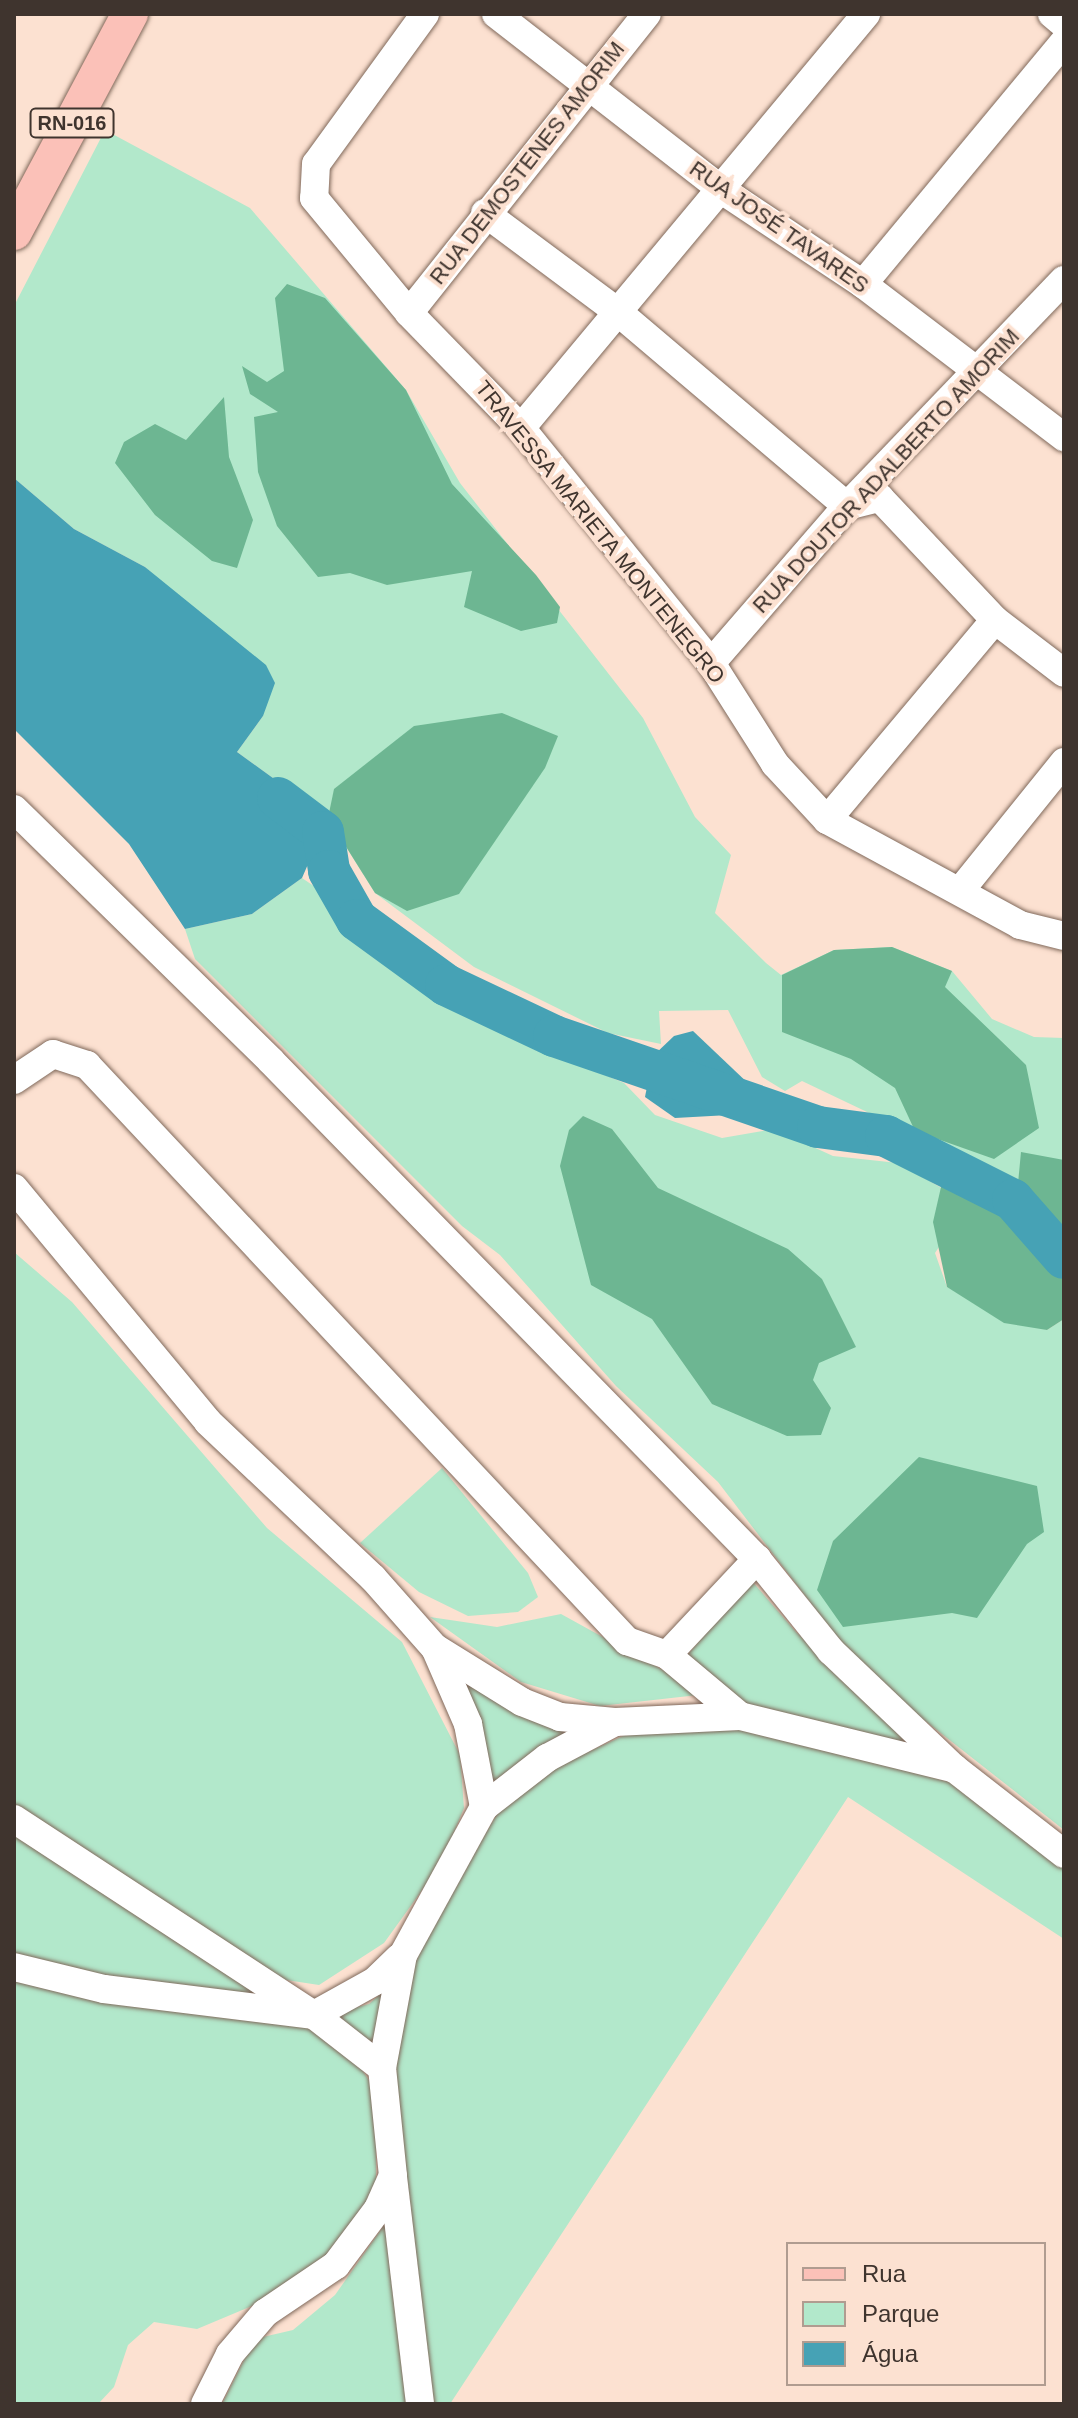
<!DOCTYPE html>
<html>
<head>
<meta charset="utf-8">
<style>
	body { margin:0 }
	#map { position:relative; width:1078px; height:2418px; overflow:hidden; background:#fce1d1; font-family:Arial,sans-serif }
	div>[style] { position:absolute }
	.green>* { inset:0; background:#b2e8cb }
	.forest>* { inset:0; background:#6db692 }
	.water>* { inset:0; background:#46a2b5 }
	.river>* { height:42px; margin:-21px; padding:0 21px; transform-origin:21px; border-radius:21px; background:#46a2b5 }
	.roads { filter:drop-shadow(0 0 2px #80695b) drop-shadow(0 0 2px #80695b) }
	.minor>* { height:28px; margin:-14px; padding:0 14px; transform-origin:14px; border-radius:14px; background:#fff }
	.major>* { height:36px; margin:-18px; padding:0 18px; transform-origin:18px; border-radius:18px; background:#fbc1b8 }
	span { translate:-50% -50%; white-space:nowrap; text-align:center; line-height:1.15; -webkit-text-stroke:8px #fce1d1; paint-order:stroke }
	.shield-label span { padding:2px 6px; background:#fce1d1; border:2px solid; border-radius:6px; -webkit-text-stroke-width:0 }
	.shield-label { font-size:20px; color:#3f342e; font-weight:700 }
	.street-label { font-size:22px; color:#3f342e }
	.frame { position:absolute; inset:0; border:16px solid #3f342e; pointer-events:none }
	.legend { position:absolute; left:786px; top:2242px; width:260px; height:144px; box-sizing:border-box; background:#fce1d1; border:2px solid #b09c90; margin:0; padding:10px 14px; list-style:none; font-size:24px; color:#3f342e }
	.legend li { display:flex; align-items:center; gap:16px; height:40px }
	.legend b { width:40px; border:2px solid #b09c90 }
</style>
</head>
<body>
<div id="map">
	<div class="green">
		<i style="clip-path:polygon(105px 130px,250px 208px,406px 390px,460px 483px,643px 718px,695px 817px,731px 855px,715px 913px,766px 963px,781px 975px,834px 950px,892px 947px,952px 971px,992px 1019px,1034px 1037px,1064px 1038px,1064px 1239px,993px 1172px,802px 1081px,785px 1091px,762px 1077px,728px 1010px,659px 1011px,661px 1044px,608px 1033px,474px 967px,375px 893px,328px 818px,237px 752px,263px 716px,199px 616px,145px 567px,74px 529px,14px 478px,14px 306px)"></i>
		<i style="clip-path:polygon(302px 878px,327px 895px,363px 949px,411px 981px,476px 1021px,624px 1083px,655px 1115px,722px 1138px,774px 1129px,833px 1156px,898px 1163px,945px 1190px,956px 1221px,935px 1253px,947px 1287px,1047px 1330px,1064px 1319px,1064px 1830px,891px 1694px,836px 1636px,718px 1482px,616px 1386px,500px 1255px,462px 1226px,195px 959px,185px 929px,252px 914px)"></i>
		<i style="clip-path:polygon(14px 1252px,72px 1302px,267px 1528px,402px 1642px,460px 1755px,464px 1808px,441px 1864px,384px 1943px,319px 1985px,273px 1978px,14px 1807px)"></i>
		<i style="clip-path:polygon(442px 1468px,528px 1573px,538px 1597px,518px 1612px,468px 1616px,419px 1592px,360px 1543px)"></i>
		<i style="clip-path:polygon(751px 1580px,796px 1632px,935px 1757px,750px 1709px,684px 1659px)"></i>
		<i style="clip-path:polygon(561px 1614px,679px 1679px,698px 1695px,600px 1706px,521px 1682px,430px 1617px,497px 1627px)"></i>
		<i style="clip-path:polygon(462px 1680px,575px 1727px,489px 1797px)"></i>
		<i style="clip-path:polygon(643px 1727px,746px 1728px,949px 1782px,1064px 1869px,1064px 1939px,848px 1797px,450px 2404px,430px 2404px,398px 2171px,395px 2005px,437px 1912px,515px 1785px)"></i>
		<i style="clip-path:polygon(14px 1821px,356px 2060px,376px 2092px,376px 2198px,348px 2243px,259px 2303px,197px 2329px,154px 2322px,128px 2345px,114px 2387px,98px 2404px,14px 2404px)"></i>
		<i style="clip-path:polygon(384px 1991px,376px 2023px,375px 2048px,334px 2013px,369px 2004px)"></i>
		<i style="clip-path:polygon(390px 2217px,412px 2404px,222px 2404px,247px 2354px,263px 2337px,293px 2330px,335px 2295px)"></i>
	</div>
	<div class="forest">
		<i style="clip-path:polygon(287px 284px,325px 298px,406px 390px,452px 484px,536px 575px,560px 607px,557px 623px,521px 631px,464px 607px,472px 571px,387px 585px,350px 573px,318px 577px,277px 526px,258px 472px,254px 417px,278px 412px,250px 394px,242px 366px,267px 382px,284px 371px,275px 298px)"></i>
		<i style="clip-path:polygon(224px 397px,229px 457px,253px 520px,237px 568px,212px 561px,155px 515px,115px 463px,124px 442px,155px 424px,186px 440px)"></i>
		<i style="clip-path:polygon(502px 713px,558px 736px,545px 768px,459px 894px,407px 911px,375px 893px,328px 818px,334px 789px,414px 726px)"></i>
		<i style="clip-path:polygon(892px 947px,952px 971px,945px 987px,1026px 1065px,1039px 1128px,994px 1159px,915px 1131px,895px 1088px,851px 1059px,782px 1032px,782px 975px,834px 950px)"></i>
		<i style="clip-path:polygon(583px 1116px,612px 1129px,658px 1188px,788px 1249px,822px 1279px,856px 1347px,819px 1363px,813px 1380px,831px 1408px,821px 1435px,787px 1436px,712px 1404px,652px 1319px,591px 1285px,560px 1166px,569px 1130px)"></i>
		<i style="clip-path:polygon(1021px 1152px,1064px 1160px,1064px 1239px,1017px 1194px)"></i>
		<i style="clip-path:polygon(944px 1174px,1006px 1206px,1064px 1271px,1064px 1319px,1047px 1330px,1004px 1323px,947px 1287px,933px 1222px)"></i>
		<i style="clip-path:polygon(919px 1457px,1037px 1486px,1044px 1532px,1027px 1544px,977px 1618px,952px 1613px,843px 1627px,817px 1590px,833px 1541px)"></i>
	</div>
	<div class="water">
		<i style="clip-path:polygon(14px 478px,74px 529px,145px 567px,266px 665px,275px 683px,263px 716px,237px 752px,328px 818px,302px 878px,252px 914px,185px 929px,129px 844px,14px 729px)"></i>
		<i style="clip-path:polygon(693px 1031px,752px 1087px,747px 1114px,675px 1118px,645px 1097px,653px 1056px,674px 1036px)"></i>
	</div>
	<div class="river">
		<i style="left:278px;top:798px;width:56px;rotate:37.1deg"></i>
		<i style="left:323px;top:832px;width:39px;rotate:81deg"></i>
		<i style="left:329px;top:871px;width:56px;rotate:60.3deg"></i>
		<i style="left:357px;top:920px;width:110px;rotate:36.1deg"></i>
		<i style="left:446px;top:985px;width:119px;rotate:25.3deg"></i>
		<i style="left:554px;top:1036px;width:279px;rotate:19deg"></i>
		<i style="left:818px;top:1127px;width:69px;rotate:7.5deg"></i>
		<i style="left:886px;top:1136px;width:142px;rotate:26.7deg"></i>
		<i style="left:1013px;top:1200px;width:77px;rotate:48.7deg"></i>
	</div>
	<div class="roads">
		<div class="minor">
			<i style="left:425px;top:14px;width:185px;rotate:126deg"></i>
			<i style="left:316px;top:164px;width:34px;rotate:93deg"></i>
			<i style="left:314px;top:198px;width:149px;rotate:50.4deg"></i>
			<i style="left:409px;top:313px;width:161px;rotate:45.8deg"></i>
			<i style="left:521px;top:428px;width:302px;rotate:51deg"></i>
			<i style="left:711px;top:663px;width:120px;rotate:57.6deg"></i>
			<i style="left:775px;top:764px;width:76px;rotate:47.1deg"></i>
			<i style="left:827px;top:820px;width:220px;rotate:28.5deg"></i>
			<i style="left:1020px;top:925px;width:45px;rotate:14deg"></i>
			<i style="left:496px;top:14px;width:286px;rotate:37.9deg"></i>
			<i style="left:722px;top:190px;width:169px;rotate:33.7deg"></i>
			<i style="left:863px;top:284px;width:253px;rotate:37.3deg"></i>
			<i style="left:1052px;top:14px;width:16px;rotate:40deg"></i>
			<i style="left:485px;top:213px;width:166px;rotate:36.7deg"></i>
			<i style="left:618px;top:312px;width:300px;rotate:40.3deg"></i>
			<i style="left:847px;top:506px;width:34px;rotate:-14deg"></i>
			<i style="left:880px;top:498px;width:168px;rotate:46.7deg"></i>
			<i style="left:995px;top:620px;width:87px;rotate:37.5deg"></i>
			<i style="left:863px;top:284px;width:315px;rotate:-50.3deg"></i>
			<i style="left:409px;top:313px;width:382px;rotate:-51.5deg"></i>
			<i style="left:521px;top:428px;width:539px;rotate:-50.19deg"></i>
			<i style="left:711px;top:663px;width:208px;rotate:-49.1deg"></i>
			<i style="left:847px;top:506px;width:313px;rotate:-46.2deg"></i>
			<i style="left:14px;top:809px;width:360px;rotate:44.4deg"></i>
			<i style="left:271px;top:1061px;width:696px;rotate:45.7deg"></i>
			<i style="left:757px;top:1559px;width:118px;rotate:51.2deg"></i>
			<i style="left:831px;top:1651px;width:171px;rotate:43.6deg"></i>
			<i style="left:827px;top:820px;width:261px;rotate:-50deg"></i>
			<i style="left:960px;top:891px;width:166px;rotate:-51.1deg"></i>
			<i style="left:14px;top:1080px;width:47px;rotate:-33.7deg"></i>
			<i style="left:53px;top:1054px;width:36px;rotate:18deg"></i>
			<i style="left:87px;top:1065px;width:790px;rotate:46.85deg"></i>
			<i style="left:627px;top:1641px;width:42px;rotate:19.3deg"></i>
			<i style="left:667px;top:1655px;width:95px;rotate:39.9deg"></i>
			<i style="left:14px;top:1188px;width:304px;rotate:50.3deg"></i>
			<i style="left:208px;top:1422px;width:227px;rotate:43.4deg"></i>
			<i style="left:373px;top:1578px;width:94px;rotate:48.5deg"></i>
			<i style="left:435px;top:1648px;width:83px;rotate:66.5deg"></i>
			<i style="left:468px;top:1724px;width:85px;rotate:79.1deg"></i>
			<i style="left:435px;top:1648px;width:102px;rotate:31.8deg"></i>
			<i style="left:522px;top:1702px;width:41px;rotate:21.5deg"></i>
			<i style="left:560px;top:1717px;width:55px;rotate:5.2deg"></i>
			<i style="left:667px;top:1655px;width:132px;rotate:-46.8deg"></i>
			<i style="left:14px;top:1819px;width:358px;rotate:33.2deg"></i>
			<i style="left:314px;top:2015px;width:86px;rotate:37.9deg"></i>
			<i style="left:14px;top:1967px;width:93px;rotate:13.7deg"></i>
			<i style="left:104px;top:1989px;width:212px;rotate:7.1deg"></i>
			<i style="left:314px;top:2015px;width:70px;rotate:-29.1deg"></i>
			<i style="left:375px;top:1981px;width:33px;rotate:-44deg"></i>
			<i style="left:393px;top:2177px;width:229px;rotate:83.2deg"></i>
			<i style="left:205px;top:2404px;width:56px;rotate:-63.4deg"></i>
			<i style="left:230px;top:2354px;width:54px;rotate:-49.5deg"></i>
			<i style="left:265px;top:2313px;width:86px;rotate:-34.1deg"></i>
			<i style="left:336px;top:2265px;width:70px;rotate:-53.1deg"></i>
			<i style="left:378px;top:2209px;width:36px;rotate:-66deg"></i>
			<i style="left:393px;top:2176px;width:109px;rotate:-95.8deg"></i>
			<i style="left:382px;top:2068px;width:115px;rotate:-79.5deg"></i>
			<i style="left:403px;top:1955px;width:169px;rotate:-61.3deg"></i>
			<i style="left:484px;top:1807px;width:80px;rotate:-37.9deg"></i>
			<i style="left:547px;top:1758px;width:77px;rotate:-27.9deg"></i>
			<i style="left:615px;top:1722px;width:125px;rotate:-2.7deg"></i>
			<i style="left:740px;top:1716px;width:221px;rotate:13.8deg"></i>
			<i style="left:955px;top:1769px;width:138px;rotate:37.9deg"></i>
		</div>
		<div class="major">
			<i style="left:14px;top:232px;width:247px;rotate:-62deg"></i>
		</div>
	</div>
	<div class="shield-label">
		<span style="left:72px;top:123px">RN-016</span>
	</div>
	<div class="street-label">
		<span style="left:527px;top:163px;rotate:-52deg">RUA DEMOSTENES AMORIM</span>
		<span style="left:779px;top:227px;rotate:35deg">RUA JOSÉ TAVARES</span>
		<span style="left:886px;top:471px;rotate:-47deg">RUA DOUTOR ADALBERTO AMORIM</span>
		<span style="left:600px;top:532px;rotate:51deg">TRAVESSA MARIETA MONTENEGRO</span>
	</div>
	<div class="frame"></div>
	<ul class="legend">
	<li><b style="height:10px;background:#fbc1b8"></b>Rua</li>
	<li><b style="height:22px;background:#b2e8cb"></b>Parque</li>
	<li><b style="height:22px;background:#46a2b5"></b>Água</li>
	</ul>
</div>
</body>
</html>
